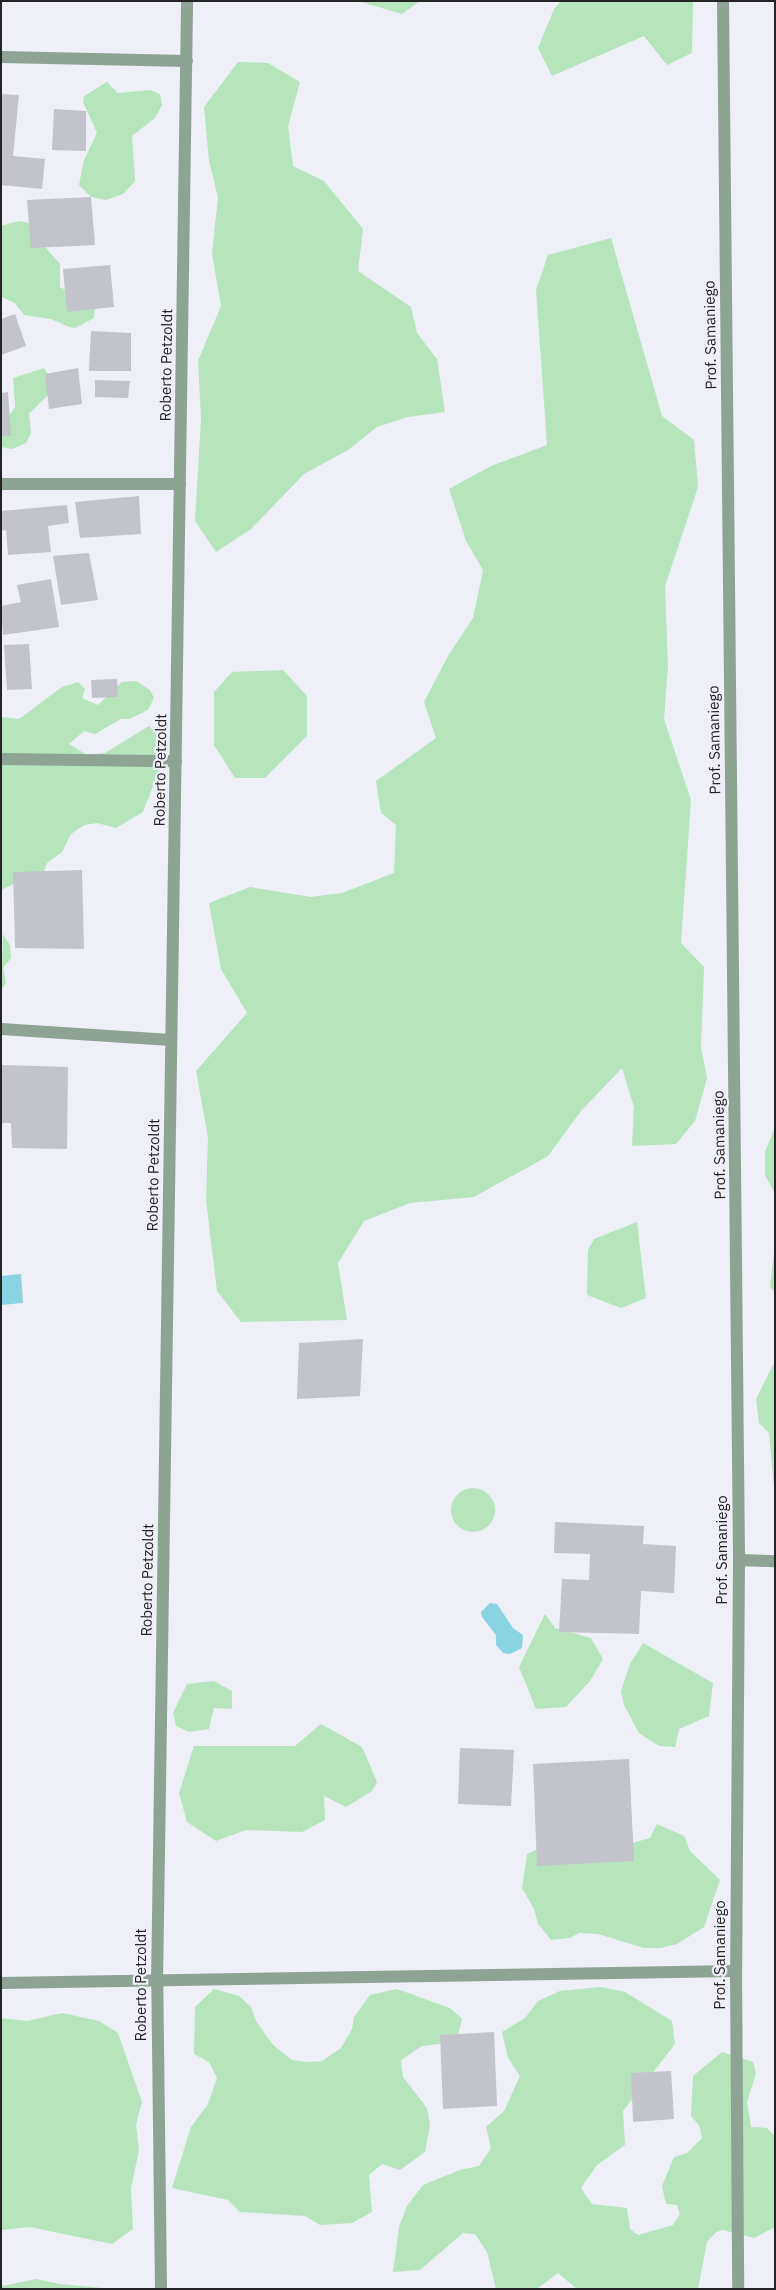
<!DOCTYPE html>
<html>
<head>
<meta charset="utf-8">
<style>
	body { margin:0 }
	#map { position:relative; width:776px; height:2290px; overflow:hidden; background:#eeeff7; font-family:"IBM Plex Sans",sans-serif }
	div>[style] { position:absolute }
	.green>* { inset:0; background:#b6e4bd }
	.round { border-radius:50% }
	.water>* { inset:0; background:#8ad3e2 }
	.building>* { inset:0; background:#c3c4cb }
	.street>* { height:12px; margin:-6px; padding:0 6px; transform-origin:6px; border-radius:6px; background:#8ea393 }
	span { translate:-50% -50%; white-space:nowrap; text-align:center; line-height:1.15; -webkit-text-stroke:4.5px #eeeff7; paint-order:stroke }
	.street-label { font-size:15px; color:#242427 }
	.frame { position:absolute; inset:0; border:2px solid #242427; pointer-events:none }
</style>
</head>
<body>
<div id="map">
	<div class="green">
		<i style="clip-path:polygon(358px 1px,420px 1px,402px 14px)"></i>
		<i style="clip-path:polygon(561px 1px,693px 1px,692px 53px,667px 65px,644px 36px,552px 76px,538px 48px,554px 9px)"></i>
		<i style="clip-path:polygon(238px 62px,268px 63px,300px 82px,288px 126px,293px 166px,324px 181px,363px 229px,358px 271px,411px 307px,417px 333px,437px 359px,445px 412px,408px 417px,377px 427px,348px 450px,304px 474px,251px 529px,216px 552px,195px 521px,201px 418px,198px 361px,221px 306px,212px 254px,218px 198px,209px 161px,204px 107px)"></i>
		<i style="clip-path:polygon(107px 82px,118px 93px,150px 90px,160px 94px,162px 105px,155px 118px,132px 136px,135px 181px,123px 194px,106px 200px,91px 197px,79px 185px,84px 160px,97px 133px,83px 102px,84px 96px)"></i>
		<i style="clip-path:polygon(19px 221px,34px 224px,39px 240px,60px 264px,60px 287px,95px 306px,94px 318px,75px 328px,69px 327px,51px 319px,24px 315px,15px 303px,2px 297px,1px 226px)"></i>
		<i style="clip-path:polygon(611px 238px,662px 416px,694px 440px,698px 487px,665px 586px,668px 666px,664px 719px,691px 800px,681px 943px,704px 967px,701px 1047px,707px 1078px,695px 1121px,676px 1144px,632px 1146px,634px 1107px,622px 1068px,581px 1111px,548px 1156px,474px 1197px,410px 1203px,364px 1221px,338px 1263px,347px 1320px,241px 1322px,217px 1291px,206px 1200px,208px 1137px,196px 1071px,247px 1013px,221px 969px,209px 903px,250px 887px,311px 897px,342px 893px,394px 873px,396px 825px,381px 813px,376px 781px,436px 738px,424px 702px,448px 656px,473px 618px,483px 570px,466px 541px,449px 489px,491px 466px,547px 445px,536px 290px,548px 255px)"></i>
		<i style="clip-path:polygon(44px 368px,52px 380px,53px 390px,29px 414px,31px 433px,26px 443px,12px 449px,1px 447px,1px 428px,15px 407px,13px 378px)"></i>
		<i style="clip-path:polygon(283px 670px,307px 696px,307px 736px,265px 778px,235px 778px,214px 745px,214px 692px,232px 672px)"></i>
		<i style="clip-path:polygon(136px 681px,150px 690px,154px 698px,148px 710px,129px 719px,121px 719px,95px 734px,84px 731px,69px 744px,87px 755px,105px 753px,149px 726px,160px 737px,160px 768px,143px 812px,116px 828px,97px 823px,84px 825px,71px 834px,62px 852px,47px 863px,41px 879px,18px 882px,1px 890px,1px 717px,19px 719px,62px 687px,78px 682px,85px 689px,82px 698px,98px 705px,122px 682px)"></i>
		<i style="clip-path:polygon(3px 934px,10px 945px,11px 958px,3px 968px,6px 982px,1px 991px)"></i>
		<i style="clip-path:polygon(775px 1127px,775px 1194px,765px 1175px,765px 1152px)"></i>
		<i style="clip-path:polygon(637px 1222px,646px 1298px,621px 1308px,587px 1295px,588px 1250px,594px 1239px)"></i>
		<i style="clip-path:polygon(775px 1245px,775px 1292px,770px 1287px)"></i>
		<i style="clip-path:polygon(775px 1361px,775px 1498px,769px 1433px,759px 1423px,756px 1399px)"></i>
		<i class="round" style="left:451px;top:1488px;width:44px;height:44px"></i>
		<i style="clip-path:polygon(545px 1614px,555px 1628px,591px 1638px,603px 1659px,590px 1681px,566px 1707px,536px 1709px,519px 1667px)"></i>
		<i style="clip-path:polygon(643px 1643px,713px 1683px,709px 1716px,679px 1729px,675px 1747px,659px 1746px,639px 1733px,624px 1705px,621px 1691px,630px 1664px)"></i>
		<i style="clip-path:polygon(214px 1681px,232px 1691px,232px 1709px,214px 1708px,209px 1729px,189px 1732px,176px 1726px,173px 1713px,187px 1684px)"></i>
		<i style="clip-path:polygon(321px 1724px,362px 1747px,377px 1782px,372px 1791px,346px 1807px,324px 1796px,325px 1820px,302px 1832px,246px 1830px,216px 1841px,187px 1822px,179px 1793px,194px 1746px,295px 1746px)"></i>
		<i style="clip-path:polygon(657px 1824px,684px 1836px,690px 1851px,720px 1880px,704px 1927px,677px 1944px,661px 1948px,644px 1948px,598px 1934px,579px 1933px,570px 1938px,551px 1940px,538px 1924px,534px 1909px,522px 1888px,527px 1854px,564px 1837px,611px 1849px,650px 1838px)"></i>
		<i style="clip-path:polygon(601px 1987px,625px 1992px,672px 2021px,675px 2044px,623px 2111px,625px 2145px,597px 2165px,581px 2188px,592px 2204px,627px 2208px,630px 2229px,638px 2235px,673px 2225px,680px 2214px,677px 2205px,666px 2204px,662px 2186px,674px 2157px,687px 2153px,702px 2138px,699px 2125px,691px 2116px,693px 2076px,722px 2052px,753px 2062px,756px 2073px,747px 2102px,751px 2127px,767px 2128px,775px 2136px,775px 2227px,754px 2238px,723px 2230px,716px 2232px,707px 2242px,698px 2289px,577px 2289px,558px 2273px,537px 2289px,496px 2289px,487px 2252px,475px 2234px,463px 2233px,420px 2270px,393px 2272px,399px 2227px,407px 2206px,423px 2185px,460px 2170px,479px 2166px,491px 2148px,486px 2127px,504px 2111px,520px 2076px,508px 2058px,502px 2032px,525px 2018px,538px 2001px,560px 1991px)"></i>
		<i style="clip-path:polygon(214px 1989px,239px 1996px,251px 2007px,256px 2021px,273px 2045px,292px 2060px,307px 2062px,322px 2061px,341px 2048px,352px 2029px,354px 2017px,370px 1995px,397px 1989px,450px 2008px,462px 2019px,456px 2042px,422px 2046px,401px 2060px,403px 2077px,427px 2108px,430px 2125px,425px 2152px,400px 2170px,382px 2164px,369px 2175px,372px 2212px,352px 2223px,320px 2225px,305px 2216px,240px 2212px,228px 2200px,172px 2188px,191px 2127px,208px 2104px,217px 2078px,209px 2062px,194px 2054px,195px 2007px)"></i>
		<i style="clip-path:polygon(62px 2013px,99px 2021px,118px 2033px,142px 2102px,136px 2125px,139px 2150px,131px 2188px,133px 2229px,112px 2244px,30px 2227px,1px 2230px,1px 2018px,27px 2021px)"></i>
		<i style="clip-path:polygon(36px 2279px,60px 2284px,113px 2289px,1px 2289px,2px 2286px)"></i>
	</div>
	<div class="water">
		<i style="clip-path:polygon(21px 1274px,23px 1303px,1px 1305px,1px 1276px)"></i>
		<i style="clip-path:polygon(490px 1603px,497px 1604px,513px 1628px,523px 1635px,522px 1648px,510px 1654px,503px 1653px,496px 1645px,496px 1635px,482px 1617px,481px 1612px)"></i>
	</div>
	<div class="building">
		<i style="clip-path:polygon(1px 94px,19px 95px,13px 156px,45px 159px,42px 189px,1px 185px)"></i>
		<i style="clip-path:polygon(54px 109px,86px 111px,86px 151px,52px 150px)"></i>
		<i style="clip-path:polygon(91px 197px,95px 245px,31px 248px,27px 200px)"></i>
		<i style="clip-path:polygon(110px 265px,114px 307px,67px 312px,63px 269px)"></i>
		<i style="clip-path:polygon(15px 314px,26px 346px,1px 355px,1px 319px)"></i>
		<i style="clip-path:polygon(91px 331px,131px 333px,131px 371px,89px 371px)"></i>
		<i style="clip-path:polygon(78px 368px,82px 404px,49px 409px,45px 374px)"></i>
		<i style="clip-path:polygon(95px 380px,130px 381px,128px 398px,95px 397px)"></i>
		<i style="clip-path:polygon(8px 392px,11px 436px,1px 436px,1px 393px)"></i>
		<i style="clip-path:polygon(139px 496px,141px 534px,80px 538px,75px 502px)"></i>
		<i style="clip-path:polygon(67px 505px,69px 523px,48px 526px,51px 552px,8px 555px,6px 530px,1px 531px,1px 511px)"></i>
		<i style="clip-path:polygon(89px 553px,98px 600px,61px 605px,53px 556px)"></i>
		<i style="clip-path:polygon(51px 579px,59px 627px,3px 635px,1px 606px,21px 602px,17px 585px)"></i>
		<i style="clip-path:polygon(29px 644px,32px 689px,7px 690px,4px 645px)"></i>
		<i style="clip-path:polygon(117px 679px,118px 697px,92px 698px,91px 680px)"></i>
		<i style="clip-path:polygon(82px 870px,84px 949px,15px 948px,13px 872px)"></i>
		<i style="clip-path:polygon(1px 1065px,68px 1067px,67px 1149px,12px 1148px,11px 1123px,1px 1123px)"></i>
		<i style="clip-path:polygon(363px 1339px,360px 1396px,297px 1399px,299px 1343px)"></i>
		<i style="clip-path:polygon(555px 1522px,644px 1526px,643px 1544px,676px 1546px,674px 1593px,641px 1591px,639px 1634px,559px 1632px,562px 1579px,589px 1580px,590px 1554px,554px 1553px)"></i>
		<i style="clip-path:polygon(460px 1748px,514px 1750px,511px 1806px,458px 1804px)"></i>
		<i style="clip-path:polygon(629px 1759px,634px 1861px,537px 1866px,533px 1764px)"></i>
		<i style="clip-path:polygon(494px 2032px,497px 2106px,443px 2109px,440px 2035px)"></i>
		<i style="clip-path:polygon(671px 2071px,674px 2119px,633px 2122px,631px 2073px)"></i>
	</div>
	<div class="street">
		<i style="left:723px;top:1px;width:1559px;rotate:89.41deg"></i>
		<i style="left:739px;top:1560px;width:411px;rotate:90.4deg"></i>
		<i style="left:736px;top:1971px;width:318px;rotate:89.6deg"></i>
		<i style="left:1px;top:57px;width:186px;rotate:1.2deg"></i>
		<i style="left:1px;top:484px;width:179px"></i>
		<i style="left:1px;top:759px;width:175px;rotate:0.7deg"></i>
		<i style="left:1px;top:1029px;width:170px;rotate:3.7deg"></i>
		<i style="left:739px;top:1560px;width:36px;rotate:2deg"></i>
		<i style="left:1px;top:1983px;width:735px;rotate:-0.94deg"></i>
		<i style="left:161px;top:2289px;width:306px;rotate:-90.7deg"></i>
		<i style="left:157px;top:1983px;width:1982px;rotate:-89.13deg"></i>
	</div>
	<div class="street-label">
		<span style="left:710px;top:335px;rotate:-91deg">Prof. Samaniego</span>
		<span style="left:166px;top:365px;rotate:-89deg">Roberto Petzoldt</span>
		<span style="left:714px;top:740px;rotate:-91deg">Prof. Samaniego</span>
		<span style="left:160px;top:770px;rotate:-89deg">Roberto Petzoldt</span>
		<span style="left:719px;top:1145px;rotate:-91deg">Prof. Samaniego</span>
		<span style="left:153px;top:1175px;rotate:-89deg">Roberto Petzoldt</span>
		<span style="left:722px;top:1550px;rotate:-90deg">Prof. Samaniego</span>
		<span style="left:147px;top:1580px;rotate:-89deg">Roberto Petzoldt</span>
		<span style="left:720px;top:1955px;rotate:-90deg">Prof. Samaniego</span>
		<span style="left:141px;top:1985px;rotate:-90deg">Roberto Petzoldt</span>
	</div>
	<div class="frame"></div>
</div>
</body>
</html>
